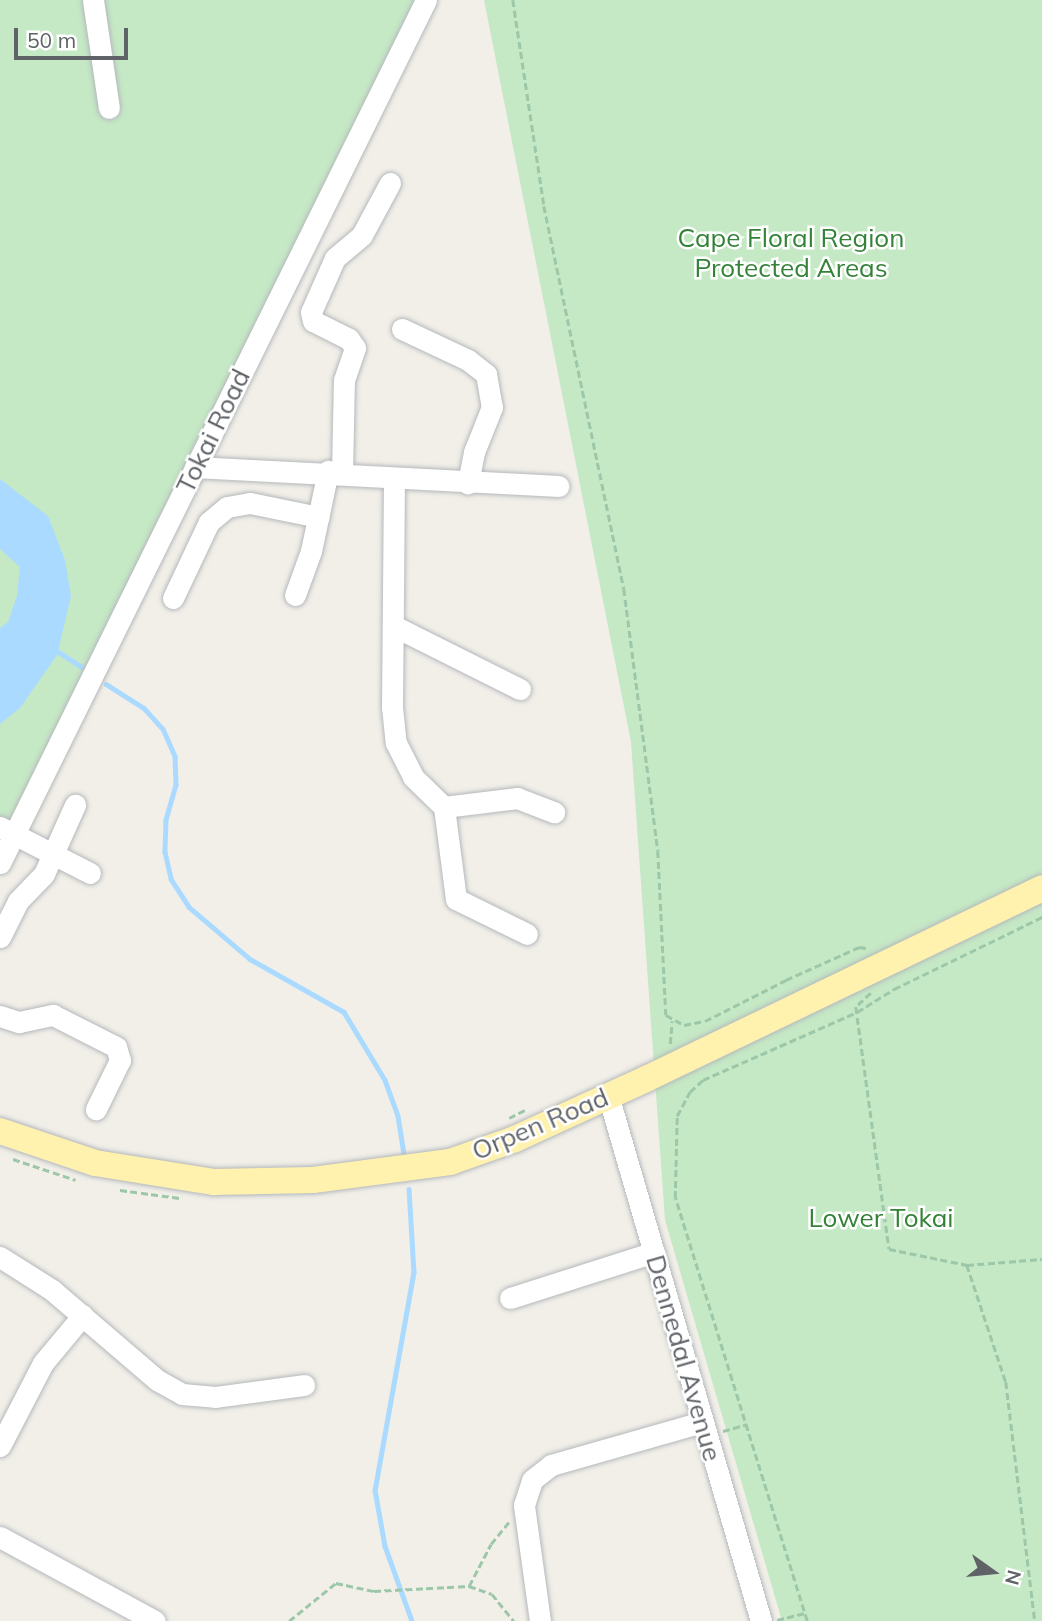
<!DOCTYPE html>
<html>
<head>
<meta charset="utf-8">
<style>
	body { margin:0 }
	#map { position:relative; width:1042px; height:1621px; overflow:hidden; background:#f1efe8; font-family:Mulish,sans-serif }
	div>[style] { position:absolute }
	.green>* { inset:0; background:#c5e8c5 }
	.water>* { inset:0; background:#aadaff }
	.stream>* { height:4.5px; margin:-2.25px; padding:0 2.25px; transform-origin:2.25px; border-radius:2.25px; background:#aadaff }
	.path>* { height:2.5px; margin-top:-1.25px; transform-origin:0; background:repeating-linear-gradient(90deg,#9cc7a9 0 7px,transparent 0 10.5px) }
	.roads { filter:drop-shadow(0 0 2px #b5b8bc) drop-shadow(0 0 2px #b5b8bc) }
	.minor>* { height:21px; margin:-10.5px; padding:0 10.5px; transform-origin:10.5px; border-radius:10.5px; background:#fff }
	.major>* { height:26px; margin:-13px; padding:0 13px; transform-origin:13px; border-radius:13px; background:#fff2af }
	span { translate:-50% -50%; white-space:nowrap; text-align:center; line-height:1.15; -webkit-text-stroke:5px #fff; paint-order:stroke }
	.park-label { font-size:26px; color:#348238 }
	.street-label { font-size:26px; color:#5f6368 }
	.north { position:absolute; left:958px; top:1537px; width:70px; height:70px; -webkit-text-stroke:5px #fff; paint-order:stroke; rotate:105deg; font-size:19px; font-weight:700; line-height:28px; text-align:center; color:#5f6368 }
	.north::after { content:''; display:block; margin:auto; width:24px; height:32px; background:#5f6368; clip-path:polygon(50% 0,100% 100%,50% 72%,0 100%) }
	.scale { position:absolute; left:14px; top:28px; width:114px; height:32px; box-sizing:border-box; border:4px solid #5f6368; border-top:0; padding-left:9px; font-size:21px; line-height:24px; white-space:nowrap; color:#5f6368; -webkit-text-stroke:5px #fff; paint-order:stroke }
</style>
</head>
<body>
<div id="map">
	<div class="green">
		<i style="clip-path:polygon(0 0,427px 0,14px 834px,0 831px)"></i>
		<i style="clip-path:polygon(484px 0,1042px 0,1042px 1621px,782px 1621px,665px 1220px,631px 742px)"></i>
	</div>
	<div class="water">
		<i style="clip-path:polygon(0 479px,48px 516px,65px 560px,71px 596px,57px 655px,20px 708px,0 724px,0 628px,8px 622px,17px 596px,20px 567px,0 549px)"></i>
	</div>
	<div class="stream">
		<i style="left:54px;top:649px;width:33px;rotate:33deg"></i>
		<i style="left:106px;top:684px;width:45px;rotate:32.3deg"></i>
		<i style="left:144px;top:708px;width:28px;rotate:48deg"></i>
		<i style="left:163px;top:729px;width:30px;rotate:66deg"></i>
		<i style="left:175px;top:756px;width:29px;rotate:88deg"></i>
		<i style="left:176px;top:785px;width:37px;rotate:106deg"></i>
		<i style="left:166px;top:821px;width:31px;rotate:92deg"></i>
		<i style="left:165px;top:852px;width:28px;rotate:77deg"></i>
		<i style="left:171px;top:879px;width:33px;rotate:57deg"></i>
		<i style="left:189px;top:907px;width:80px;rotate:40.4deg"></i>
		<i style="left:250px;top:959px;width:108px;rotate:29.4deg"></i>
		<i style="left:344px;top:1012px;width:79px;rotate:58.9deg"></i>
		<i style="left:385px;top:1080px;width:38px;rotate:70deg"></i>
		<i style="left:398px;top:1116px;width:38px;rotate:81deg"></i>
		<i style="left:409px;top:1189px;width:83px;rotate:86.6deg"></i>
		<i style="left:414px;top:1272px;width:221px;rotate:100.1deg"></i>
		<i style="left:375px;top:1490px;width:57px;rotate:79.9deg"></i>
		<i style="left:385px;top:1546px;width:80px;rotate:70.2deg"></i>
	</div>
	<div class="path">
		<i style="left:513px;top:0;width:208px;rotate:81.4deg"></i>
		<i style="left:544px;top:206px;width:391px;rotate:78.2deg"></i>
		<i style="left:624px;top:589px;width:264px;rotate:82.6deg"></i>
		<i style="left:658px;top:851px;width:164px;rotate:87.2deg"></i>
		<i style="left:666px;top:1015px;width:21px;rotate:29deg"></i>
		<i style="left:684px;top:1025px;width:21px;rotate:-11deg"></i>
		<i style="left:705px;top:1021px;width:91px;rotate:-26.8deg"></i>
		<i style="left:786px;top:980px;width:80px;rotate:-24.3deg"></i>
		<i style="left:859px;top:947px;width:7px;rotate:8deg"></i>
		<i style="left:871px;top:993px;width:21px;rotate:137deg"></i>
		<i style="left:856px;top:1007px;width:244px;rotate:82.2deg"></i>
		<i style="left:889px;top:1249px;width:80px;rotate:11.6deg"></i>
		<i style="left:967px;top:1265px;width:123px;rotate:71.6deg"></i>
		<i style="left:1006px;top:1382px;width:241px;rotate:83.1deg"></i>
		<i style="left:670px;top:1044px;width:23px;rotate:-85deg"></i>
		<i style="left:509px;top:1118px;width:18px;rotate:-27deg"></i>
		<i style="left:13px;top:1159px;width:66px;rotate:18.4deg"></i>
		<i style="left:120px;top:1190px;width:60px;rotate:7.7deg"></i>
		<i style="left:967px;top:1265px;width:75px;rotate:-4.6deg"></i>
		<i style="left:723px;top:1431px;width:25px;rotate:-16deg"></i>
		<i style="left:469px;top:1586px;width:24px;rotate:19deg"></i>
		<i style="left:492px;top:1594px;width:35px;rotate:51deg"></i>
		<i style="left:777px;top:1620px;width:29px;rotate:-14deg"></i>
		<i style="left:289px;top:1621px;width:60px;rotate:-39deg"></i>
		<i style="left:336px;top:1583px;width:39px;rotate:12deg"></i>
		<i style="left:374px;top:1591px;width:95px;rotate:-3deg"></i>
		<i style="left:469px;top:1586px;width:47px;rotate:-62.4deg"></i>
		<i style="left:491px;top:1544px;width:28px;rotate:-51deg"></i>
		<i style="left:807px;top:1621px;width:443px;rotate:-107.3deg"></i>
		<i style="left:675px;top:1198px;width:82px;rotate:-88.6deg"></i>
		<i style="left:677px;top:1116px;width:27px;rotate:-62deg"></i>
		<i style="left:690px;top:1092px;width:18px;rotate:-43deg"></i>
		<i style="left:703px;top:1080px;width:168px;rotate:-23.8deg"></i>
		<i style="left:857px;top:1012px;width:44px;rotate:-31.9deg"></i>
		<i style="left:894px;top:989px;width:165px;rotate:-25.9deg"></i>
	</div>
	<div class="roads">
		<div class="minor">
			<i style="left:93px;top:0;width:109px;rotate:81.6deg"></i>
			<i style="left:402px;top:329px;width:73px;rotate:25.2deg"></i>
			<i style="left:468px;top:360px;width:23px;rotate:38deg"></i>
			<i style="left:486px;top:374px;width:34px;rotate:80deg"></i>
			<i style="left:492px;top:407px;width:48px;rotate:111.8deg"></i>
			<i style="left:474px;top:452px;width:32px;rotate:101deg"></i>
			<i style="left:195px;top:467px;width:364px;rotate:3deg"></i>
			<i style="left:342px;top:473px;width:93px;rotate:-88.8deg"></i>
			<i style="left:344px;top:380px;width:34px;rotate:-71deg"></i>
			<i style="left:355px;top:348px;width:11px;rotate:-124deg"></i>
			<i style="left:349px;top:339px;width:40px;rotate:-153.4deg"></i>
			<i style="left:313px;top:321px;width:9px;rotate:-103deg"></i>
			<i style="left:311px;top:312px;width:59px;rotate:-66deg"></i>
			<i style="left:335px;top:258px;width:35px;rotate:-40deg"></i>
			<i style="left:362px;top:235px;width:59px;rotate:-61.7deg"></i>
			<i style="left:394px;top:478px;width:229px;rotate:90.5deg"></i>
			<i style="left:392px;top:707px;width:36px;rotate:84deg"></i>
			<i style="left:396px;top:743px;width:38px;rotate:63deg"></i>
			<i style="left:413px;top:777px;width:43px;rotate:44.1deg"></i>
			<i style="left:444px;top:807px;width:93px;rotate:82.6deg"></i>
			<i style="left:456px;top:899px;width:79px;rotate:26.2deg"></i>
			<i style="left:295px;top:595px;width:47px;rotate:-70deg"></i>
			<i style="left:311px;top:551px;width:82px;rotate:-78deg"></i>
			<i style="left:173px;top:598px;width:84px;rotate:-64.7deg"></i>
			<i style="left:209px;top:522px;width:23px;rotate:-40deg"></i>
			<i style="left:227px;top:507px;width:23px;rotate:-10deg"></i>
			<i style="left:250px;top:503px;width:70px;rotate:11.5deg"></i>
			<i style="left:394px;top:626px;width:141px;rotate:26.6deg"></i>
			<i style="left:444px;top:807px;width:74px;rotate:-7deg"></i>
			<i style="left:517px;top:798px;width:40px;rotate:21deg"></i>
			<i style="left:0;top:827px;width:101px;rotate:27.1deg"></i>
			<i style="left:0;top:863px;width:962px;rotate:-63.73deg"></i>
			<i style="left:0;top:937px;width:40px;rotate:-63.4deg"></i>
			<i style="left:18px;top:901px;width:37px;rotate:-46deg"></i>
			<i style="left:44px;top:874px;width:76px;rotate:-65.8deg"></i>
			<i style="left:0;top:1016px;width:20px;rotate:18deg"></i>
			<i style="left:19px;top:1022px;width:35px;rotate:-12deg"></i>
			<i style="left:53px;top:1015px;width:71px;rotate:26.9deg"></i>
			<i style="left:116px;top:1047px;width:14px;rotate:73deg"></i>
			<i style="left:120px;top:1060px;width:55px;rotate:116.1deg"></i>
			<i style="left:608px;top:1095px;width:548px;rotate:73.78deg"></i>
			<i style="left:0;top:1257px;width:62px;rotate:32.4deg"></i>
			<i style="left:52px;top:1290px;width:138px;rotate:40.6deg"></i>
			<i style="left:157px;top:1380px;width:29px;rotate:29deg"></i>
			<i style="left:182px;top:1394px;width:33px;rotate:5deg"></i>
			<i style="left:215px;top:1397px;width:90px;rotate:-7.7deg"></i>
			<i style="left:510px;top:1298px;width:151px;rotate:-17.7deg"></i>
			<i style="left:0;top:1446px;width:93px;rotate:-62.6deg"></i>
			<i style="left:43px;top:1363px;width:62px;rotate:-50.2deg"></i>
			<i style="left:0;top:1537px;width:176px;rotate:28.5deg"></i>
			<i style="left:540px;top:1621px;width:117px;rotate:-97.9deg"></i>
			<i style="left:524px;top:1505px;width:26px;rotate:-72deg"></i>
			<i style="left:532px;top:1480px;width:24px;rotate:-38deg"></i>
			<i style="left:551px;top:1465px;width:157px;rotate:-15.9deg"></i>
		</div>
		<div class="major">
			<i style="left:0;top:1131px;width:100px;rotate:18.6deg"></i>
			<i style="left:95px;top:1163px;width:121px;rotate:9.1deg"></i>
			<i style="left:214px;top:1182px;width:99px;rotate:-1.2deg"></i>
			<i style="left:313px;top:1180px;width:138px;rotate:-7.5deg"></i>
			<i style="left:450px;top:1162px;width:69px;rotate:-19.5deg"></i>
			<i style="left:515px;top:1139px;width:144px;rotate:-24.6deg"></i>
			<i style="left:646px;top:1079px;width:440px;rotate:-25.7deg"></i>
		</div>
	</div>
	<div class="park-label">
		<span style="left:791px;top:253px">Cape Floral Region<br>Protected Areas</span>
		<span style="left:881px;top:1218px">Lower Tokai</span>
	</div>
	<div class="street-label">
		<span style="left:213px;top:431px;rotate:-64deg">Tokai Road</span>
		<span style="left:540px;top:1124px;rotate:-23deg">Orpen Road</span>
		<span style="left:684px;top:1358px;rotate:74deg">Dennedal Avenue</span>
	</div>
	<div class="north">N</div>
	<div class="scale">50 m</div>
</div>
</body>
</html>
